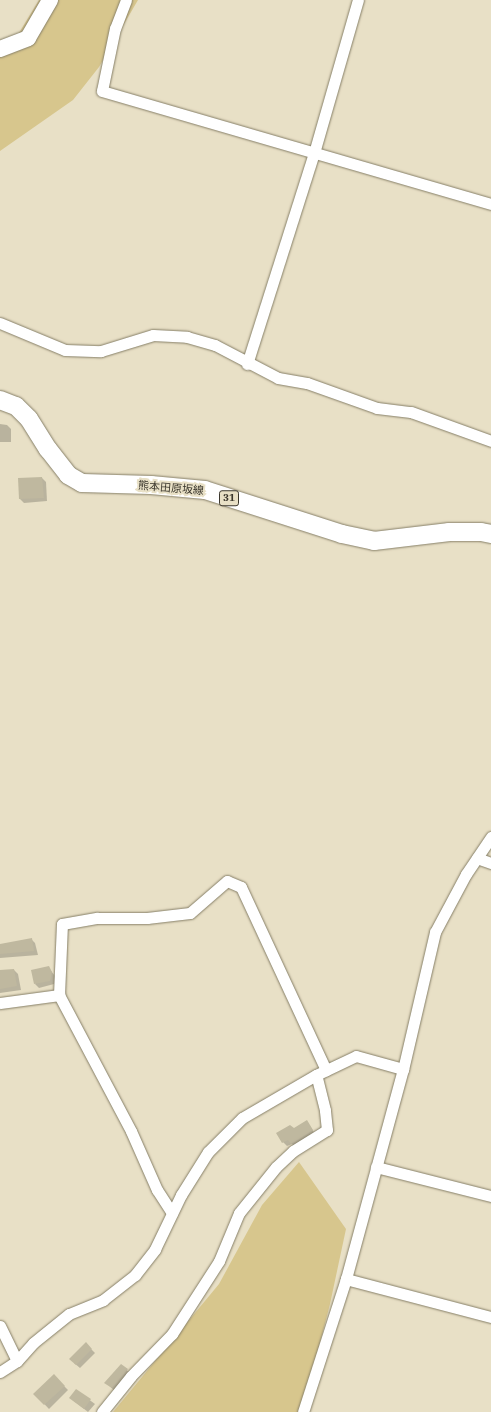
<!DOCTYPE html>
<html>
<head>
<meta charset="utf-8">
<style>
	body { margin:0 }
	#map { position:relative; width:491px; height:1412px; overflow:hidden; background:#e8e0c6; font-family:"IBM Plex Serif","Noto Sans JP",serif }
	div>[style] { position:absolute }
	.green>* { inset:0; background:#d7c68d }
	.shadow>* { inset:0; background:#0003 }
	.building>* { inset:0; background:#bfb89f }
	.roads { filter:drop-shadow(0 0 1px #867f67) drop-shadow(0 0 1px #867f67) }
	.street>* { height:11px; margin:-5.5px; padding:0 5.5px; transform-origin:5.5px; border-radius:5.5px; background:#fff }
	.secondary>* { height:16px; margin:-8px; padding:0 8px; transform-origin:8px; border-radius:8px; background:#fff }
	.primary>* { height:18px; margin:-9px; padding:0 9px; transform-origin:9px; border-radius:9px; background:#fff }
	span { translate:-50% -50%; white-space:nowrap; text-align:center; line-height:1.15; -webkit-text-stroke:4px #e8e0c6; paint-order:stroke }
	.shield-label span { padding:1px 3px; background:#e8e0c6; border:1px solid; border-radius:3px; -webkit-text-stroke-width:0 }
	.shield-label { font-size:10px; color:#3a362c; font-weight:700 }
	.street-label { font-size:11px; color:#3a362c }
</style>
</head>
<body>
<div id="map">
	<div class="green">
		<i style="clip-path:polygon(39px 0,138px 0,99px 67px,73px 100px,0 151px,0 52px,11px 46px)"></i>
		<i style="clip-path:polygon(299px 1162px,346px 1229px,330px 1304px,302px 1412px,113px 1412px,219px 1284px,262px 1205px)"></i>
	</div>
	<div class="shadow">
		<i style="clip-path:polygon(0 424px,7px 425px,11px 429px,11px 442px,0 442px)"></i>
		<i style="clip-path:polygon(42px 478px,46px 482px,47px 501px,24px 503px,20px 499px,19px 479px)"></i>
		<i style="clip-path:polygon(31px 939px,35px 943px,38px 955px,0 958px,0 945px)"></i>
		<i style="clip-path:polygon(48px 967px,55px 976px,54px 984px,39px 988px,35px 984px)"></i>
		<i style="clip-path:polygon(14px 970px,18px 974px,21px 990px,0 993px,0 971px)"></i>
		<i style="clip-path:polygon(306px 1121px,316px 1135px,295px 1147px,292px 1144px,287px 1146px,283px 1142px)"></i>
		<i style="clip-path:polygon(86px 1344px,95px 1353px,80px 1368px,74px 1363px)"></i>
		<i style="clip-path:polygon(121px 1365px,131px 1374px,116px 1392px,106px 1383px)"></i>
		<i style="clip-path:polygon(54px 1376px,68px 1390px,49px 1409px,35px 1394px)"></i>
		<i style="clip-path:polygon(76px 1390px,95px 1404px,88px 1412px,74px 1401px)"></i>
	</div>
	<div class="building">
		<i style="clip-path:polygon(42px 477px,44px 498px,19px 499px,18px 478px)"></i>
		<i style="clip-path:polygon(32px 938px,34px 951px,0 954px,0 944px)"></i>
		<i style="clip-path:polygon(49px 966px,52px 972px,50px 981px,34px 984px,31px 970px)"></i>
		<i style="clip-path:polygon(14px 969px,17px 986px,0 989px,0 970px)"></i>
		<i style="clip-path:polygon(307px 1120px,313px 1130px,291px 1144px,288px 1140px,282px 1143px,276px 1133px,290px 1125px,294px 1128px)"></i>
		<i style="clip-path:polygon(86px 1342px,92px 1349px,76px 1365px,69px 1359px)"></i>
		<i style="clip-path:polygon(121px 1364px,128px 1369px,112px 1388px,104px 1383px)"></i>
		<i style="clip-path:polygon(54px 1374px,65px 1386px,44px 1405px,33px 1394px)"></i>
		<i style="clip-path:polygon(76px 1389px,91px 1399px,84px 1409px,69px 1398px)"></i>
	</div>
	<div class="roads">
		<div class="street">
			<i style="left:126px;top:0;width:30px;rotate:111deg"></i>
			<i style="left:115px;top:28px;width:64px;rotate:101.7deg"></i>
			<i style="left:102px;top:91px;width:405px;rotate:16.2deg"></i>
			<i style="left:0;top:323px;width:70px;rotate:22.6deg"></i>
			<i style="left:65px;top:350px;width:36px;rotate:2deg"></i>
			<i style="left:101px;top:351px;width:54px;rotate:-17.1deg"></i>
			<i style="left:153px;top:335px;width:34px;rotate:3deg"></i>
			<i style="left:187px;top:337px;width:29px;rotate:16deg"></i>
			<i style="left:215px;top:345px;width:71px;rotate:27.6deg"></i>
			<i style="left:278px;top:378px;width:29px;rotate:10deg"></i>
			<i style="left:307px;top:383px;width:74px;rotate:19.7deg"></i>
			<i style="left:377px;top:408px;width:34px;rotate:7deg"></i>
			<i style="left:411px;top:412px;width:85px;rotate:19.9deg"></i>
			<i style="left:247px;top:364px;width:221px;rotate:-72.4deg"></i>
			<i style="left:314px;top:153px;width:159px;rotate:-74deg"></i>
			<i style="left:491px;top:837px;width:45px;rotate:124deg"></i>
			<i style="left:466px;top:874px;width:66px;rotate:118.1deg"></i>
			<i style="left:435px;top:932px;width:141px;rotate:103.1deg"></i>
			<i style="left:403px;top:1069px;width:218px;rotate:105.2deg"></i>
			<i style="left:346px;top:1279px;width:150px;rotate:14.7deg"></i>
			<i style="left:477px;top:858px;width:15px;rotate:20deg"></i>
			<i style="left:0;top:1003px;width:60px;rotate:-7.7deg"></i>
			<i style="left:376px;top:1167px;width:119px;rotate:14.2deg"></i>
			<i style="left:172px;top:1213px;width:27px;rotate:-123deg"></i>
			<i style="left:157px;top:1190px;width:64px;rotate:-113.8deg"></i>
			<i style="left:131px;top:1131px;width:154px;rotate:-117.9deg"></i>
			<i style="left:59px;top:995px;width:71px;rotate:-87.6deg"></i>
			<i style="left:62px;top:924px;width:36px;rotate:-10deg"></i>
			<i style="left:97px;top:918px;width:50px"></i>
			<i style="left:147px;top:918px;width:43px;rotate:-6.6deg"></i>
			<i style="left:190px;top:913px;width:49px;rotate:-40.9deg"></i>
			<i style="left:227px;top:881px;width:15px;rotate:23deg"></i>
			<i style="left:241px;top:887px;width:202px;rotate:65.1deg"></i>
			<i style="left:0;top:1326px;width:39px;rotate:64deg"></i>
			<i style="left:0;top:1372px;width:20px;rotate:-33deg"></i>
			<i style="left:17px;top:1361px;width:24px;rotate:-48deg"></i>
			<i style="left:33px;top:1343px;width:46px;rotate:-38.9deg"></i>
			<i style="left:69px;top:1314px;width:37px;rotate:-22deg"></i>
			<i style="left:103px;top:1300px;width:41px;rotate:-38deg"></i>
			<i style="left:135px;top:1275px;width:33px;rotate:-52deg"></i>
			<i style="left:155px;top:1249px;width:60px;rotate:-64.3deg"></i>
			<i style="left:181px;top:1195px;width:51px;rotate:-57.9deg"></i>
			<i style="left:208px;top:1152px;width:48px;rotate:-45deg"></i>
			<i style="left:242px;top:1118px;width:86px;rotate:-30.2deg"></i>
			<i style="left:102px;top:1412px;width:46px;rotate:-51.1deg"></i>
			<i style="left:131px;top:1376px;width:59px;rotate:-45.7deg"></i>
			<i style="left:172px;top:1334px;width:87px;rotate:-57.2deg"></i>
			<i style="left:219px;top:1261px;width:52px;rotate:-67.4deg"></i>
			<i style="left:239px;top:1213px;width:59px;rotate:-51.2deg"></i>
			<i style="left:276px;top:1167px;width:23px;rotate:-43deg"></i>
			<i style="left:293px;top:1151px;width:40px;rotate:-32deg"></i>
			<i style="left:327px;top:1130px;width:20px;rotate:-96deg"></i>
			<i style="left:325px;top:1110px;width:36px;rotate:-104deg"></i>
			<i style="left:316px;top:1075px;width:44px;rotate:-25.4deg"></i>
			<i style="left:356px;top:1056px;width:49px;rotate:15.5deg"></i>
			<i style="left:303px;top:1412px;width:140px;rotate:-72.1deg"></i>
		</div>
		<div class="secondary">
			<i style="left:0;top:49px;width:30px;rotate:-21deg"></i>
			<i style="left:28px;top:38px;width:44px;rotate:-59.9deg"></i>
		</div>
		<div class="primary">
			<i style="left:0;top:400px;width:17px;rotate:21deg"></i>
			<i style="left:16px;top:406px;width:18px;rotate:45deg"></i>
			<i style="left:29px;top:419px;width:36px;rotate:58deg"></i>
			<i style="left:48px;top:449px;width:33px;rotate:52deg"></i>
			<i style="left:68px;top:475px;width:16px;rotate:30deg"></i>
			<i style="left:82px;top:483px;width:69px;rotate:1.7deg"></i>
			<i style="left:151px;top:485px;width:54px;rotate:5.3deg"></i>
			<i style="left:205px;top:490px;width:144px;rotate:17.8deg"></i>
			<i style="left:342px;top:534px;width:33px;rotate:12deg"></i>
			<i style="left:374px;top:541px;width:76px;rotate:-6.8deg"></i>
			<i style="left:449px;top:532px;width:32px"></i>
			<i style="left:481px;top:532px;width:10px;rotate:11deg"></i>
		</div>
	</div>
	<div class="shield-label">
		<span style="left:229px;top:498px">31</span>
	</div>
	<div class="street-label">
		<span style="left:171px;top:488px;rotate:5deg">熊本田原坂線</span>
	</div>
</div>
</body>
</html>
